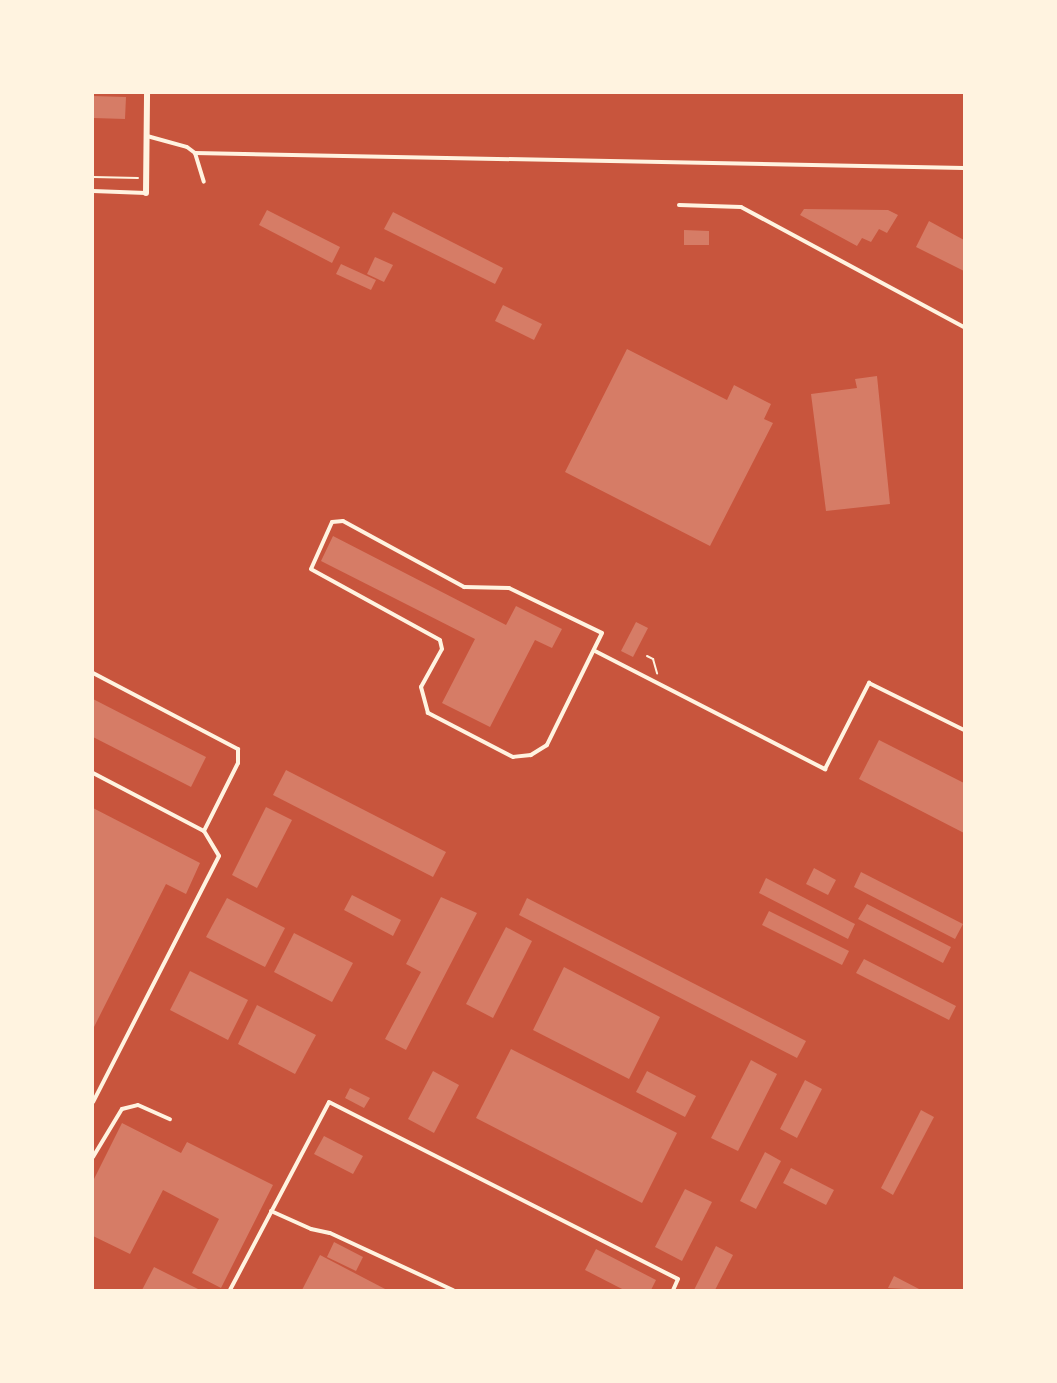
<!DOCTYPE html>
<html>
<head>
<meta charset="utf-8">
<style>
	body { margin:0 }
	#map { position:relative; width:1057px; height:1383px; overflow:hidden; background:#c8553d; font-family:"Roboto Condensed",sans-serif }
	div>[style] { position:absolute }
	.building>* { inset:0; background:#d67c66 }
	.path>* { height:2px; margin:-1px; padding:0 1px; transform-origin:1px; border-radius:1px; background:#fff3e0 }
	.service>* { height:4px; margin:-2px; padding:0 2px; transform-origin:2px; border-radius:2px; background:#fff3e0 }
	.minor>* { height:6px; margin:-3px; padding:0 3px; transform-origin:3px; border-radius:3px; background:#fff3e0 }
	span { translate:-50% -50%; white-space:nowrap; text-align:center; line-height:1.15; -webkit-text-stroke:4.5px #fff3e0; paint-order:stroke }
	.frame { position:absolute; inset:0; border:94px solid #fff3e0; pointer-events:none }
</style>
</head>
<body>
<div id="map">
	<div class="building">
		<i style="clip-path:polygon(93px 96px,126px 97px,125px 119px,93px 118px)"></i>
		<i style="clip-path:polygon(804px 209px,888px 210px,898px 215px,887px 233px,879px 229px,871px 242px,862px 238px,857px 246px,800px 215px)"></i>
		<i style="clip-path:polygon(267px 210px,340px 247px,332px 263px,259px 225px)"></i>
		<i style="clip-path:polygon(393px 212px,503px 268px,495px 284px,384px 229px)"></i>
		<i style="clip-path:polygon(929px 221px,964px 240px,964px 271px,916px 247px)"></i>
		<i style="clip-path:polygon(684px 230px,709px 231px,709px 245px,684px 245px)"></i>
		<i style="clip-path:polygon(375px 257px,393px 265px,384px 282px,367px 274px)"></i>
		<i style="clip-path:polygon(341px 264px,376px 280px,371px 290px,336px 274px)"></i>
		<i style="clip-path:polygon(503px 305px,542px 324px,534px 340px,495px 321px)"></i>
		<i style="clip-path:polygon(627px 349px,727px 400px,734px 385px,771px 404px,764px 419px,773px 423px,710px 546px,565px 472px)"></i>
		<i style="clip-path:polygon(877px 376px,890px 504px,826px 511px,811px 394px,857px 388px,855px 379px)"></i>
		<i style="clip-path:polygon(333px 536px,506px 625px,516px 606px,562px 629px,552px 648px,535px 640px,490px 727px,442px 703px,475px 639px,321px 561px)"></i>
		<i style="clip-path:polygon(636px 622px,648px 628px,633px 657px,621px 651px)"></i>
		<i style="clip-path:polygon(93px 699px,206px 757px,191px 787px,93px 737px)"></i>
		<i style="clip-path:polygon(879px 740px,964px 783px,964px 833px,859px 779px)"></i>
		<i style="clip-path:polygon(286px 770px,446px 852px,433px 877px,273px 795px)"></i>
		<i style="clip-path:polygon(266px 807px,292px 820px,257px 888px,232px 875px)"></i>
		<i style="clip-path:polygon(93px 808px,200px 863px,186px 894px,166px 884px,93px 1029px)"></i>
		<i style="clip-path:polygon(814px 868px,836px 880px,828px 895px,806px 884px)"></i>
		<i style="clip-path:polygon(861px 872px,963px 924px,955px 939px,854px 887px)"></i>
		<i style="clip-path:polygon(766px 878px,855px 924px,848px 939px,759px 893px)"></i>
		<i style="clip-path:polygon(352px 895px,401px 920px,393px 936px,344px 910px)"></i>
		<i style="clip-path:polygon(441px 897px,477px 913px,406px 1050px,385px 1039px,421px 972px,406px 964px)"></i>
		<i style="clip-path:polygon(227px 898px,285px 928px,265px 967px,206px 937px)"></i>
		<i style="clip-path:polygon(527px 898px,806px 1041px,797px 1058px,519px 915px)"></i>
		<i style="clip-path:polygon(867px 904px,951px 947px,943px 963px,858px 919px)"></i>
		<i style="clip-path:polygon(769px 911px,849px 951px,842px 965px,762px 925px)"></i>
		<i style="clip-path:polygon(506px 927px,532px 941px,493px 1018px,466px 1004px)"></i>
		<i style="clip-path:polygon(294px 933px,353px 963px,332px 1002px,274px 972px)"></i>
		<i style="clip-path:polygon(864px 959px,956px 1006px,949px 1020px,856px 973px)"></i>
		<i style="clip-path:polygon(564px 967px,660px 1017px,629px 1079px,533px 1030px)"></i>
		<i style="clip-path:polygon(190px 971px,248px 1000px,228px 1040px,170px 1010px)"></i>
		<i style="clip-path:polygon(257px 1005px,316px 1035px,295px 1074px,238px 1044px)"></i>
		<i style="clip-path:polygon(511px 1049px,677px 1133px,642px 1203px,476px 1118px)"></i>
		<i style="clip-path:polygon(751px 1060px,777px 1074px,738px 1151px,711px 1138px)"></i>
		<i style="clip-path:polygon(433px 1071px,459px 1085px,434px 1133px,408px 1119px)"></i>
		<i style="clip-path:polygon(647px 1071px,696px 1096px,685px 1117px,636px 1092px)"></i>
		<i style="clip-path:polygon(805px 1080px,822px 1089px,797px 1138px,780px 1129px)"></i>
		<i style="clip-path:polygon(350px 1088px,370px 1098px,364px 1108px,345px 1098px)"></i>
		<i style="clip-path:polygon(921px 1110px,934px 1117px,893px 1195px,881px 1188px)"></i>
		<i style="clip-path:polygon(122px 1123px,181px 1153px,187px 1142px,273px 1185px,221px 1288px,192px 1273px,219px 1219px,163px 1190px,130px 1254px,93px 1236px,93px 1181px)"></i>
		<i style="clip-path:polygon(324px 1136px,363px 1156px,353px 1174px,314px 1154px)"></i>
		<i style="clip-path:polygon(765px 1152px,781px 1161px,756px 1209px,740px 1201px)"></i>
		<i style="clip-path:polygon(791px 1168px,834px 1190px,826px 1205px,783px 1183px)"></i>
		<i style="clip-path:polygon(685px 1189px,712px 1202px,682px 1261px,655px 1247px)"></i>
		<i style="clip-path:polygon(334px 1242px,363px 1257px,356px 1271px,327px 1257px)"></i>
		<i style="clip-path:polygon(716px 1246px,733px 1255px,715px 1290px,694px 1290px)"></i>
		<i style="clip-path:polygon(596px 1249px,656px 1280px,651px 1290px,624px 1290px,585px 1270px)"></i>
		<i style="clip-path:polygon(320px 1255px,387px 1290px,302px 1290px)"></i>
		<i style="clip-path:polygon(154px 1267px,200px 1290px,142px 1290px)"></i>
		<i style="clip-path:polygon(894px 1276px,921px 1290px,888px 1288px)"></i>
	</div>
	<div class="path">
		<i style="left:93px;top:177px;width:45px;rotate:1.3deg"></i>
		<i style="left:647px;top:656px;width:7px;rotate:27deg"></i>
		<i style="left:653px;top:659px;width:15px;rotate:74deg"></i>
	</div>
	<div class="service">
		<i style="left:147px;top:136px;width:41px;rotate:15.4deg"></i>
		<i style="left:187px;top:147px;width:10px;rotate:37deg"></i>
		<i style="left:195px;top:153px;width:30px;rotate:73deg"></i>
		<i style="left:195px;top:153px;width:769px;rotate:1.12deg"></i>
		<i style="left:93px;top:191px;width:53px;rotate:2.2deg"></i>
		<i style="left:679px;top:205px;width:62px;rotate:1.8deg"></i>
		<i style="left:741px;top:207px;width:253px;rotate:28.3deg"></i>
		<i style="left:343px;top:521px;width:138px;rotate:28.6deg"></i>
		<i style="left:464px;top:587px;width:45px;rotate:1.3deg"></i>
		<i style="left:509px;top:588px;width:103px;rotate:25.8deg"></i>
		<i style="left:602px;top:633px;width:125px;rotate:116.2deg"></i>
		<i style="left:547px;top:745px;width:19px;rotate:148deg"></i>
		<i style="left:531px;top:755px;width:18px;rotate:174deg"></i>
		<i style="left:513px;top:757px;width:96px;rotate:-152.6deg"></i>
		<i style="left:428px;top:713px;width:27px;rotate:-105deg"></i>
		<i style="left:421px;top:687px;width:43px;rotate:-61.1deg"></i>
		<i style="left:442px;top:649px;width:9px;rotate:-103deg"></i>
		<i style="left:440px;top:640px;width:147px;rotate:-151.2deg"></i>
		<i style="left:311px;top:569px;width:51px;rotate:-65.9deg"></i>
		<i style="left:332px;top:522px;width:11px;rotate:-5deg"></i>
		<i style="left:595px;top:651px;width:259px;rotate:27.2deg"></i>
		<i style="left:825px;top:769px;width:97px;rotate:-62.9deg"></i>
		<i style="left:869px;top:683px;width:106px;rotate:26.3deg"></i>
		<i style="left:93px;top:673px;width:164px;rotate:27.7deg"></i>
		<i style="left:238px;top:749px;width:14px;rotate:90deg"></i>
		<i style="left:238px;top:763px;width:76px;rotate:116.6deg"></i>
		<i style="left:93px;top:773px;width:125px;rotate:27.6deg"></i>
		<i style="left:204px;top:831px;width:29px;rotate:59deg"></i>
		<i style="left:219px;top:856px;width:276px;rotate:117.1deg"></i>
		<i style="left:93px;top:1157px;width:56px;rotate:-58.9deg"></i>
		<i style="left:122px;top:1109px;width:16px;rotate:-14deg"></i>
		<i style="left:138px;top:1105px;width:35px;rotate:24deg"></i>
		<i style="left:271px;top:1211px;width:44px;rotate:24.2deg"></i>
		<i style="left:311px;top:1229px;width:19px;rotate:12deg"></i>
		<i style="left:330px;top:1233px;width:136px;rotate:24.9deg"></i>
		<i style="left:230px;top:1290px;width:212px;rotate:-62.2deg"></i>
		<i style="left:329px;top:1102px;width:391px;rotate:26.9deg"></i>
		<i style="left:678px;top:1279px;width:12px;rotate:114deg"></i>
	</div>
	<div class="minor">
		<i style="left:146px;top:193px;width:100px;rotate:-89.4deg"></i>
	</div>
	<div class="frame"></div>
</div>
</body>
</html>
